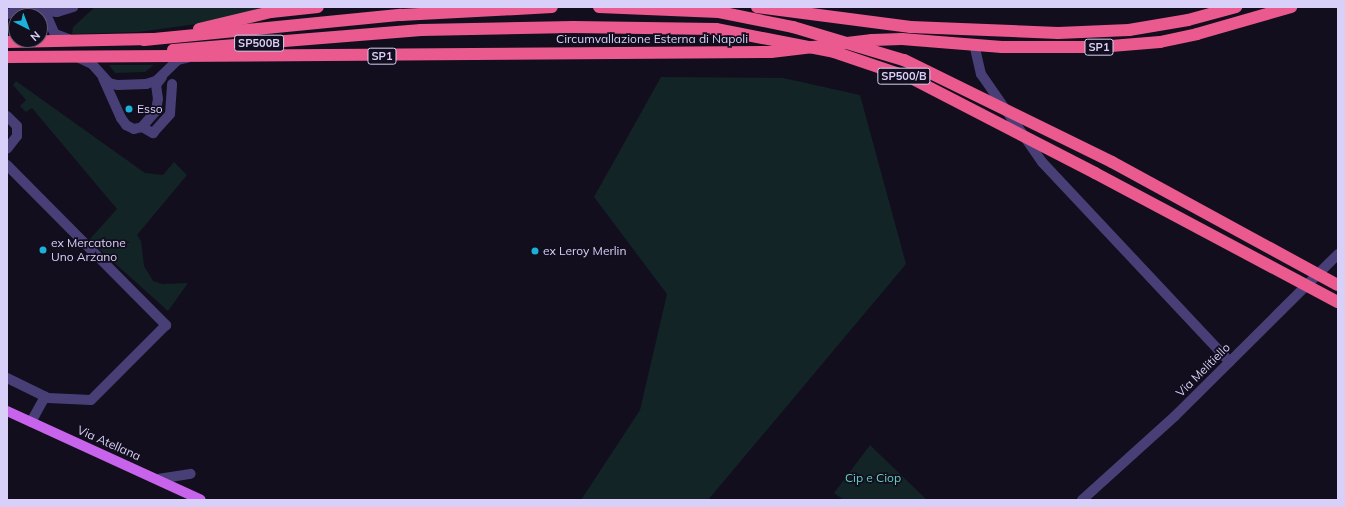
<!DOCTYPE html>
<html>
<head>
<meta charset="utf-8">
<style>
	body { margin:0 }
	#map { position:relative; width:1345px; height:507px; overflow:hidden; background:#120e1d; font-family:Mulish,sans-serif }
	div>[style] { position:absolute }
	.green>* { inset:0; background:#122426 }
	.minor>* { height:10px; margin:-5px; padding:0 5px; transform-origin:5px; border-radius:5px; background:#473f76 }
	.major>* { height:10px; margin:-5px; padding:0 5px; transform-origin:5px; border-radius:5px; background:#c864eb }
	.highway>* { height:12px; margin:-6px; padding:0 6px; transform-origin:6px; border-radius:6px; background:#ea5a8e }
	.highway-bridge>* { height:12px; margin:-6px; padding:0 6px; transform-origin:6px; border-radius:6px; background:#ea5a8e }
	.dots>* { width:11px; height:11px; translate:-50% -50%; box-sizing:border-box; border:2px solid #120e1d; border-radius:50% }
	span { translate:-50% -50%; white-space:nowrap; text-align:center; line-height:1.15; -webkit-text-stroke:3.5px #120e1d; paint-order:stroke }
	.shield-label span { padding:1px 3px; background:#120e1d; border:1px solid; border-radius:3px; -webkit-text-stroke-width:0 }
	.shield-label { font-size:11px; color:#d9d0f9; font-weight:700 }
	.street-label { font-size:12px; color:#d9d0f9 }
	.poi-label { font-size:12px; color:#d9d0f9 }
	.left { translate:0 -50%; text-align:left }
	.park-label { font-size:12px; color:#66cfc1 }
	.frame { position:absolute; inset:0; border:8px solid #d9d0f9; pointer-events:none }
	.north { position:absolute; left:8px; top:8px; width:40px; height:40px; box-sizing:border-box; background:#120e1d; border:1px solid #625c75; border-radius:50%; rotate:138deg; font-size:11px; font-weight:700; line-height:16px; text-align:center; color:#d9d0f9 }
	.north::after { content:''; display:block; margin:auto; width:14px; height:18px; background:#1bb1d9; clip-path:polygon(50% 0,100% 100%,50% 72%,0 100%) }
</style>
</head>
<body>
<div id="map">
	<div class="green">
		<i style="clip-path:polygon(95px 7px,266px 7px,204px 23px,138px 32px,72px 34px,73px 27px)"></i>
		<i style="clip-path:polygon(109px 65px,154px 65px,145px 72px,115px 73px)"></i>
		<i style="clip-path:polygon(661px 77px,783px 78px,860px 95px,906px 264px,708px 500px,581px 500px,640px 410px,667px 294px,594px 197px)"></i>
		<i style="clip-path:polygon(16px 81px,145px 173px,163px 175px,174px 162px,187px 175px,137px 235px,141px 241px,144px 266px,153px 281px,162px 284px,188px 283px,168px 311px,89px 240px,117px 209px,32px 108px,26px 112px,20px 106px,26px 100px,13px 85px)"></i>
		<i style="clip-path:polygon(870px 445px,927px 500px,844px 500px,834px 493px)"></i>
	</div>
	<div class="minor">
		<i style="left:40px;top:10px;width:17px;rotate:7deg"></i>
		<i style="left:57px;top:12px;width:17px;rotate:-17deg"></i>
		<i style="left:8px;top:14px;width:21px;rotate:-17deg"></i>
		<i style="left:28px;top:8px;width:12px;rotate:9deg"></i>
		<i style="left:40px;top:10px;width:5px;rotate:22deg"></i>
		<i style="left:45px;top:12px;width:24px;rotate:66deg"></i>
		<i style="left:55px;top:34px;width:15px;rotate:20deg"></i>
		<i style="left:974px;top:44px;width:31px;rotate:77deg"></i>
		<i style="left:981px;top:74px;width:107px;rotate:55.3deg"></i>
		<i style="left:1042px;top:162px;width:274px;rotate:46.8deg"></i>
		<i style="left:77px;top:57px;width:17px;rotate:25deg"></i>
		<i style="left:92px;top:64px;width:25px;rotate:48deg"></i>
		<i style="left:109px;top:83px;width:9px;rotate:13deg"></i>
		<i style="left:118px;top:85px;width:28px;rotate:-2deg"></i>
		<i style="left:146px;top:84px;width:10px;rotate:-17deg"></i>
		<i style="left:156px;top:81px;width:30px;rotate:-44deg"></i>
		<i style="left:178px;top:60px;width:9px;rotate:-13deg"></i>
		<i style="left:103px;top:78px;width:44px;rotate:65.8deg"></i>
		<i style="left:121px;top:118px;width:9px;rotate:54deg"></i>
		<i style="left:126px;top:125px;width:9px;rotate:27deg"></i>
		<i style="left:134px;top:129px;width:8px;rotate:-14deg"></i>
		<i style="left:142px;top:127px;width:21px;rotate:-49deg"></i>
		<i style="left:156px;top:111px;width:12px;rotate:-81deg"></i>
		<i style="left:158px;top:99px;width:14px;rotate:-98deg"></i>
		<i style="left:156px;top:85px;width:10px;rotate:-53deg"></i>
		<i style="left:7px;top:116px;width:14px;rotate:45deg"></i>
		<i style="left:17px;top:126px;width:10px;rotate:90deg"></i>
		<i style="left:17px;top:136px;width:16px;rotate:128deg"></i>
		<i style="left:142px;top:127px;width:13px;rotate:29deg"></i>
		<i style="left:153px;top:133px;width:25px;rotate:-48deg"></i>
		<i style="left:170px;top:114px;width:30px;rotate:-86deg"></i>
		<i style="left:7px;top:165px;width:226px;rotate:45.2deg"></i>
		<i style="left:166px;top:325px;width:106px;rotate:135deg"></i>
		<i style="left:91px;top:400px;width:43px;rotate:-177.3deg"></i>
		<i style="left:48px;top:398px;width:46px;rotate:-154deg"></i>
		<i style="left:31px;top:422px;width:29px;rotate:-61deg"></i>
		<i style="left:158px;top:479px;width:33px;rotate:-9deg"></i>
		<i style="left:1082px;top:500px;width:125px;rotate:-42.1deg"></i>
		<i style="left:1175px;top:416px;width:230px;rotate:-44.8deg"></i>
	</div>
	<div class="major">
		<i style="left:7px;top:411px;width:213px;rotate:24.6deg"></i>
	</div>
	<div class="highway">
		<i style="left:757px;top:7px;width:155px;rotate:7.4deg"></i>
		<i style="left:911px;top:27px;width:147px;rotate:2.3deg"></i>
		<i style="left:1058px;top:33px;width:71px;rotate:-2.4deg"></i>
		<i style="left:1129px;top:30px;width:60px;rotate:-9.6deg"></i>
		<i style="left:1188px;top:20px;width:50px;rotate:-15.2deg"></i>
		<i style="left:199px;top:29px;width:74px;rotate:-13.3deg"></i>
		<i style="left:271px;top:12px;width:47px;rotate:-6.1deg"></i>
		<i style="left:144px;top:40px;width:258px;rotate:-5.6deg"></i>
		<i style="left:401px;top:15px;width:151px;rotate:-3deg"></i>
		<i style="left:7px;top:42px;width:145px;rotate:-1.2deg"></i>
		<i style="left:173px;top:50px;width:249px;rotate:-4.6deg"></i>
		<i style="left:7px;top:57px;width:764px;rotate:-0.37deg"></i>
		<i style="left:771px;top:52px;width:102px;rotate:-6.8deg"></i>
		<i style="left:872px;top:40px;width:30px;rotate:-2deg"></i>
		<i style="left:902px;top:39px;width:100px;rotate:4.6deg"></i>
		<i style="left:1002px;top:47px;width:97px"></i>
		<i style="left:1099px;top:47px;width:61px;rotate:-4.7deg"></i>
		<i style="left:1160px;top:42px;width:38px;rotate:-12deg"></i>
		<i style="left:1197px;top:34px;width:98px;rotate:-16deg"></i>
	</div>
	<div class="highway-bridge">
		<i style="left:599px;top:7px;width:120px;rotate:2.4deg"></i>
		<i style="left:719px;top:12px;width:76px;rotate:11.5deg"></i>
		<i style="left:793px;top:27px;width:116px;rotate:16.6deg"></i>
		<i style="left:904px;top:60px;width:232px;rotate:26.1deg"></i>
		<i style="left:1112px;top:162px;width:257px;rotate:28.6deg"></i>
		<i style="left:421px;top:30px;width:152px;rotate:-1.1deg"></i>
		<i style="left:573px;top:27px;width:143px;rotate:0.8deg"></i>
		<i style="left:716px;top:29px;width:120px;rotate:11deg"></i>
		<i style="left:834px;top:52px;width:81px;rotate:18.7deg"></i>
		<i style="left:911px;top:78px;width:207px;rotate:27.3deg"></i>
		<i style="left:1095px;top:173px;width:275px;rotate:28deg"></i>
	</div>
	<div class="dots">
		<i style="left:129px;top:109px;background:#1bb1d9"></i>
		<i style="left:43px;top:250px;background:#1bb1d9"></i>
		<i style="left:535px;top:251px;background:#1bb1d9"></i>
	</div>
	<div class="shield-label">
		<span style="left:259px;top:43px">SP500B</span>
		<span style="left:1099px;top:47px">SP1</span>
		<span style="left:382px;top:56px">SP1</span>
		<span style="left:904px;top:76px">SP500/B</span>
	</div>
	<div class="street-label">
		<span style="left:652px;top:39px">Circumvallazione Esterna di Napoli</span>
		<span style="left:1203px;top:370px;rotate:-45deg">Via Melitiello</span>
		<span style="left:109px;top:443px;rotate:24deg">Via Atellana</span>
	</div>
	<div class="poi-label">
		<span class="left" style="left:137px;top:109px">Esso</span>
		<span class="left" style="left:51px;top:250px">ex Mercatone<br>Uno Arzano</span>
		<span class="left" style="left:543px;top:251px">ex Leroy Merlin</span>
	</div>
	<div class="park-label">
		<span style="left:873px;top:478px">Cip e Ciop</span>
	</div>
	<div class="frame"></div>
	<div class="north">N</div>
</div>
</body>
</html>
